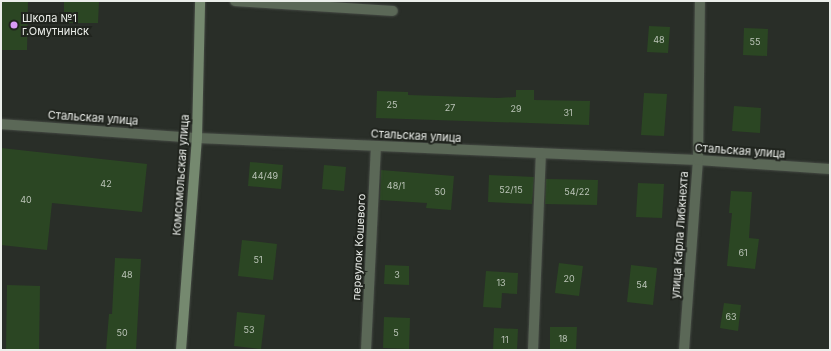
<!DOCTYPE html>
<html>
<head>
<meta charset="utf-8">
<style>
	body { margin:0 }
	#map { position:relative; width:831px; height:351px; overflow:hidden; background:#292e28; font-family:Inter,sans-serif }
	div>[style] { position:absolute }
	.building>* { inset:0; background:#2b4623 }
	.roads { filter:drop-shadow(0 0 1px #444943) drop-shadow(0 0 1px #444943) }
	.service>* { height:10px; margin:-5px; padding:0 5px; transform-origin:5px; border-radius:5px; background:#5b6857 }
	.minor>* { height:10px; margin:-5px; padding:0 5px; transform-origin:5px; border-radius:5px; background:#5b6857 }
	.secondary>* { height:10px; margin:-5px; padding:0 5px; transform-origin:5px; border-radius:5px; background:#75896f }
	.dots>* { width:11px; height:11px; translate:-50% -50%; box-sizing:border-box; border:2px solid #20241e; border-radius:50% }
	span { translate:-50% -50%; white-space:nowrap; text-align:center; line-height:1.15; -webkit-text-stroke:4px #20241e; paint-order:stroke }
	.number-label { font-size:9px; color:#bbc4b8 }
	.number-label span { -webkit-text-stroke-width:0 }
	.poi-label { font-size:11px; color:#ebeeea }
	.left { translate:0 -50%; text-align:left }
	.street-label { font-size:11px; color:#ebeeea }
	.frame { position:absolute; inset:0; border:2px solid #ebeeea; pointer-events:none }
</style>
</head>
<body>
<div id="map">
	<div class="building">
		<i style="clip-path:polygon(1px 1px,28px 1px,27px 50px,1px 50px)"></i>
		<i style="clip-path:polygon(64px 1px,99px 1px,98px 23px,64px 23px)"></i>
		<i style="clip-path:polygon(649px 26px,670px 27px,668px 53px,647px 52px)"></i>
		<i style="clip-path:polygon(744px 28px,768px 29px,767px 56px,743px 55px)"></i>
		<i style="clip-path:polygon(516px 90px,534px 90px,534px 100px,590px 101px,589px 125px,376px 118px,377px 91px,408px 92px,408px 95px,498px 98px,516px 97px)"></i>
		<i style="clip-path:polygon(644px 93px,667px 94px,664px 136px,641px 135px)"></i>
		<i style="clip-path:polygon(734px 106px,761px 108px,760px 133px,732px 131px)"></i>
		<i style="clip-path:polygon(1px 148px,147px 164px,142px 212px,52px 203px,47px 250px,1px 245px)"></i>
		<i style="clip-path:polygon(250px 162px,283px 165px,281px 189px,248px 186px)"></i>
		<i style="clip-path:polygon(324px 165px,346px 167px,344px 191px,322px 189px)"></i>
		<i style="clip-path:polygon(381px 170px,454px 176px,451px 210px,426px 208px,427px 203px,380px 200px)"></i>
		<i style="clip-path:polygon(489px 175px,534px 177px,532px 204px,488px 202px)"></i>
		<i style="clip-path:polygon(546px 179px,598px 180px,597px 205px,545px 204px)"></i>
		<i style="clip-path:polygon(638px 183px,664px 184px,662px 218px,636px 217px)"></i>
		<i style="clip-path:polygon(731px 191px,752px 192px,749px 238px,759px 239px,755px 269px,727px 266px,732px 213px,729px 213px)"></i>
		<i style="clip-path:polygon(242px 240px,277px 244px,273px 280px,238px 276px)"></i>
		<i style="clip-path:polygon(115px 258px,141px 259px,136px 350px,106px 350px,109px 314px,112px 314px)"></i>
		<i style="clip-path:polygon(559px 263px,583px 266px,579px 296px,555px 293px)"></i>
		<i style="clip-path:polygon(385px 265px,409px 266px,409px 285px,384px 284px)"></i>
		<i style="clip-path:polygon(631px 265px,657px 268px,653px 305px,627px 302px)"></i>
		<i style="clip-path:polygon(486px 271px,518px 273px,517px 294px,502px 293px,501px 308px,483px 307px)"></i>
		<i style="clip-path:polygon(7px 285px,40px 286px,39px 350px,6px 350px)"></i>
		<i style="clip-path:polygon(724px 303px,741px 305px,738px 331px,720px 328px)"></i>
		<i style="clip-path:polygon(237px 312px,265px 315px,261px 349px,234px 346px)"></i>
		<i style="clip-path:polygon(384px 317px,410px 318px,409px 349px,383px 348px)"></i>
		<i style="clip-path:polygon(550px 327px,577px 327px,576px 350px,550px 350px)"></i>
		<i style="clip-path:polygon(494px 328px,518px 329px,517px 350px,493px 350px)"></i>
	</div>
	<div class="roads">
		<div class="service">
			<i style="left:235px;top:1px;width:158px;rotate:3.6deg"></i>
			<i style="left:366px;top:350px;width:204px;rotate:-87.2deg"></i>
			<i style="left:533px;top:350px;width:197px;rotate:-87.7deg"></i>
		</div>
		<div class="minor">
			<i style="left:1px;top:124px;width:196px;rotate:4.1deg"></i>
			<i style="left:197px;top:138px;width:501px;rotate:2.51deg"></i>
			<i style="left:698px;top:160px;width:132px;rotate:3.9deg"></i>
			<i style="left:684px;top:350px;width:191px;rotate:-85.8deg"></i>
			<i style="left:698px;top:160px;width:159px;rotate:-89.3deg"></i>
		</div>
		<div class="secondary">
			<i style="left:181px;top:350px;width:213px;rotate:-85.7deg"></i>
			<i style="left:197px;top:138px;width:137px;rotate:-88.7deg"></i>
		</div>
	</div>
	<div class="dots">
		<i style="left:14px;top:25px;background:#d99af7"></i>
	</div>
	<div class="number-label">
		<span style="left:659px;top:40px">48</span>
		<span style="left:755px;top:42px">55</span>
		<span style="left:392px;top:105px">25</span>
		<span style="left:450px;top:108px">27</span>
		<span style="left:516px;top:109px">29</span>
		<span style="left:568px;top:113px">31</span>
		<span style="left:265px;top:176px">44/49</span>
		<span style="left:106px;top:184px">42</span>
		<span style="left:396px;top:186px">48/1</span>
		<span style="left:511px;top:190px">52/15</span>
		<span style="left:440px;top:192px">50</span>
		<span style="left:577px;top:192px">54/22</span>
		<span style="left:26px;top:200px">40</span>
		<span style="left:743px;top:253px">61</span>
		<span style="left:258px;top:260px">51</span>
		<span style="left:127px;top:275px">48</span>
		<span style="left:397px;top:275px">3</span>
		<span style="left:569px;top:279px">20</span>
		<span style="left:501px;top:283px">13</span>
		<span style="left:642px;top:285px">54</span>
		<span style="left:731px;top:317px">63</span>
		<span style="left:249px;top:330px">53</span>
		<span style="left:122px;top:333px">50</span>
		<span style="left:396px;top:333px">5</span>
		<span style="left:563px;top:339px">18</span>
		<span style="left:505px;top:340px">11</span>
	</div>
	<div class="poi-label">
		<span class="left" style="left:22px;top:25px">Школа №1<br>г.Омутнинск</span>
	</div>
	<div class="street-label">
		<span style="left:93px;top:118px;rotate:4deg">Стальская улица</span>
		<span style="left:416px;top:136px;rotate:3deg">Стальская улица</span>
		<span style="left:740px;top:151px;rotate:4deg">Стальская улица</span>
		<span style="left:181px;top:175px;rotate:-86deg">Комсомольская улица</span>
		<span style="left:680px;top:235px;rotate:-86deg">улица Карла Либкнехта</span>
		<span style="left:359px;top:247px;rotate:-87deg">переулок Кошевого</span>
	</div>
	<div class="frame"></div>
</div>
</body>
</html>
